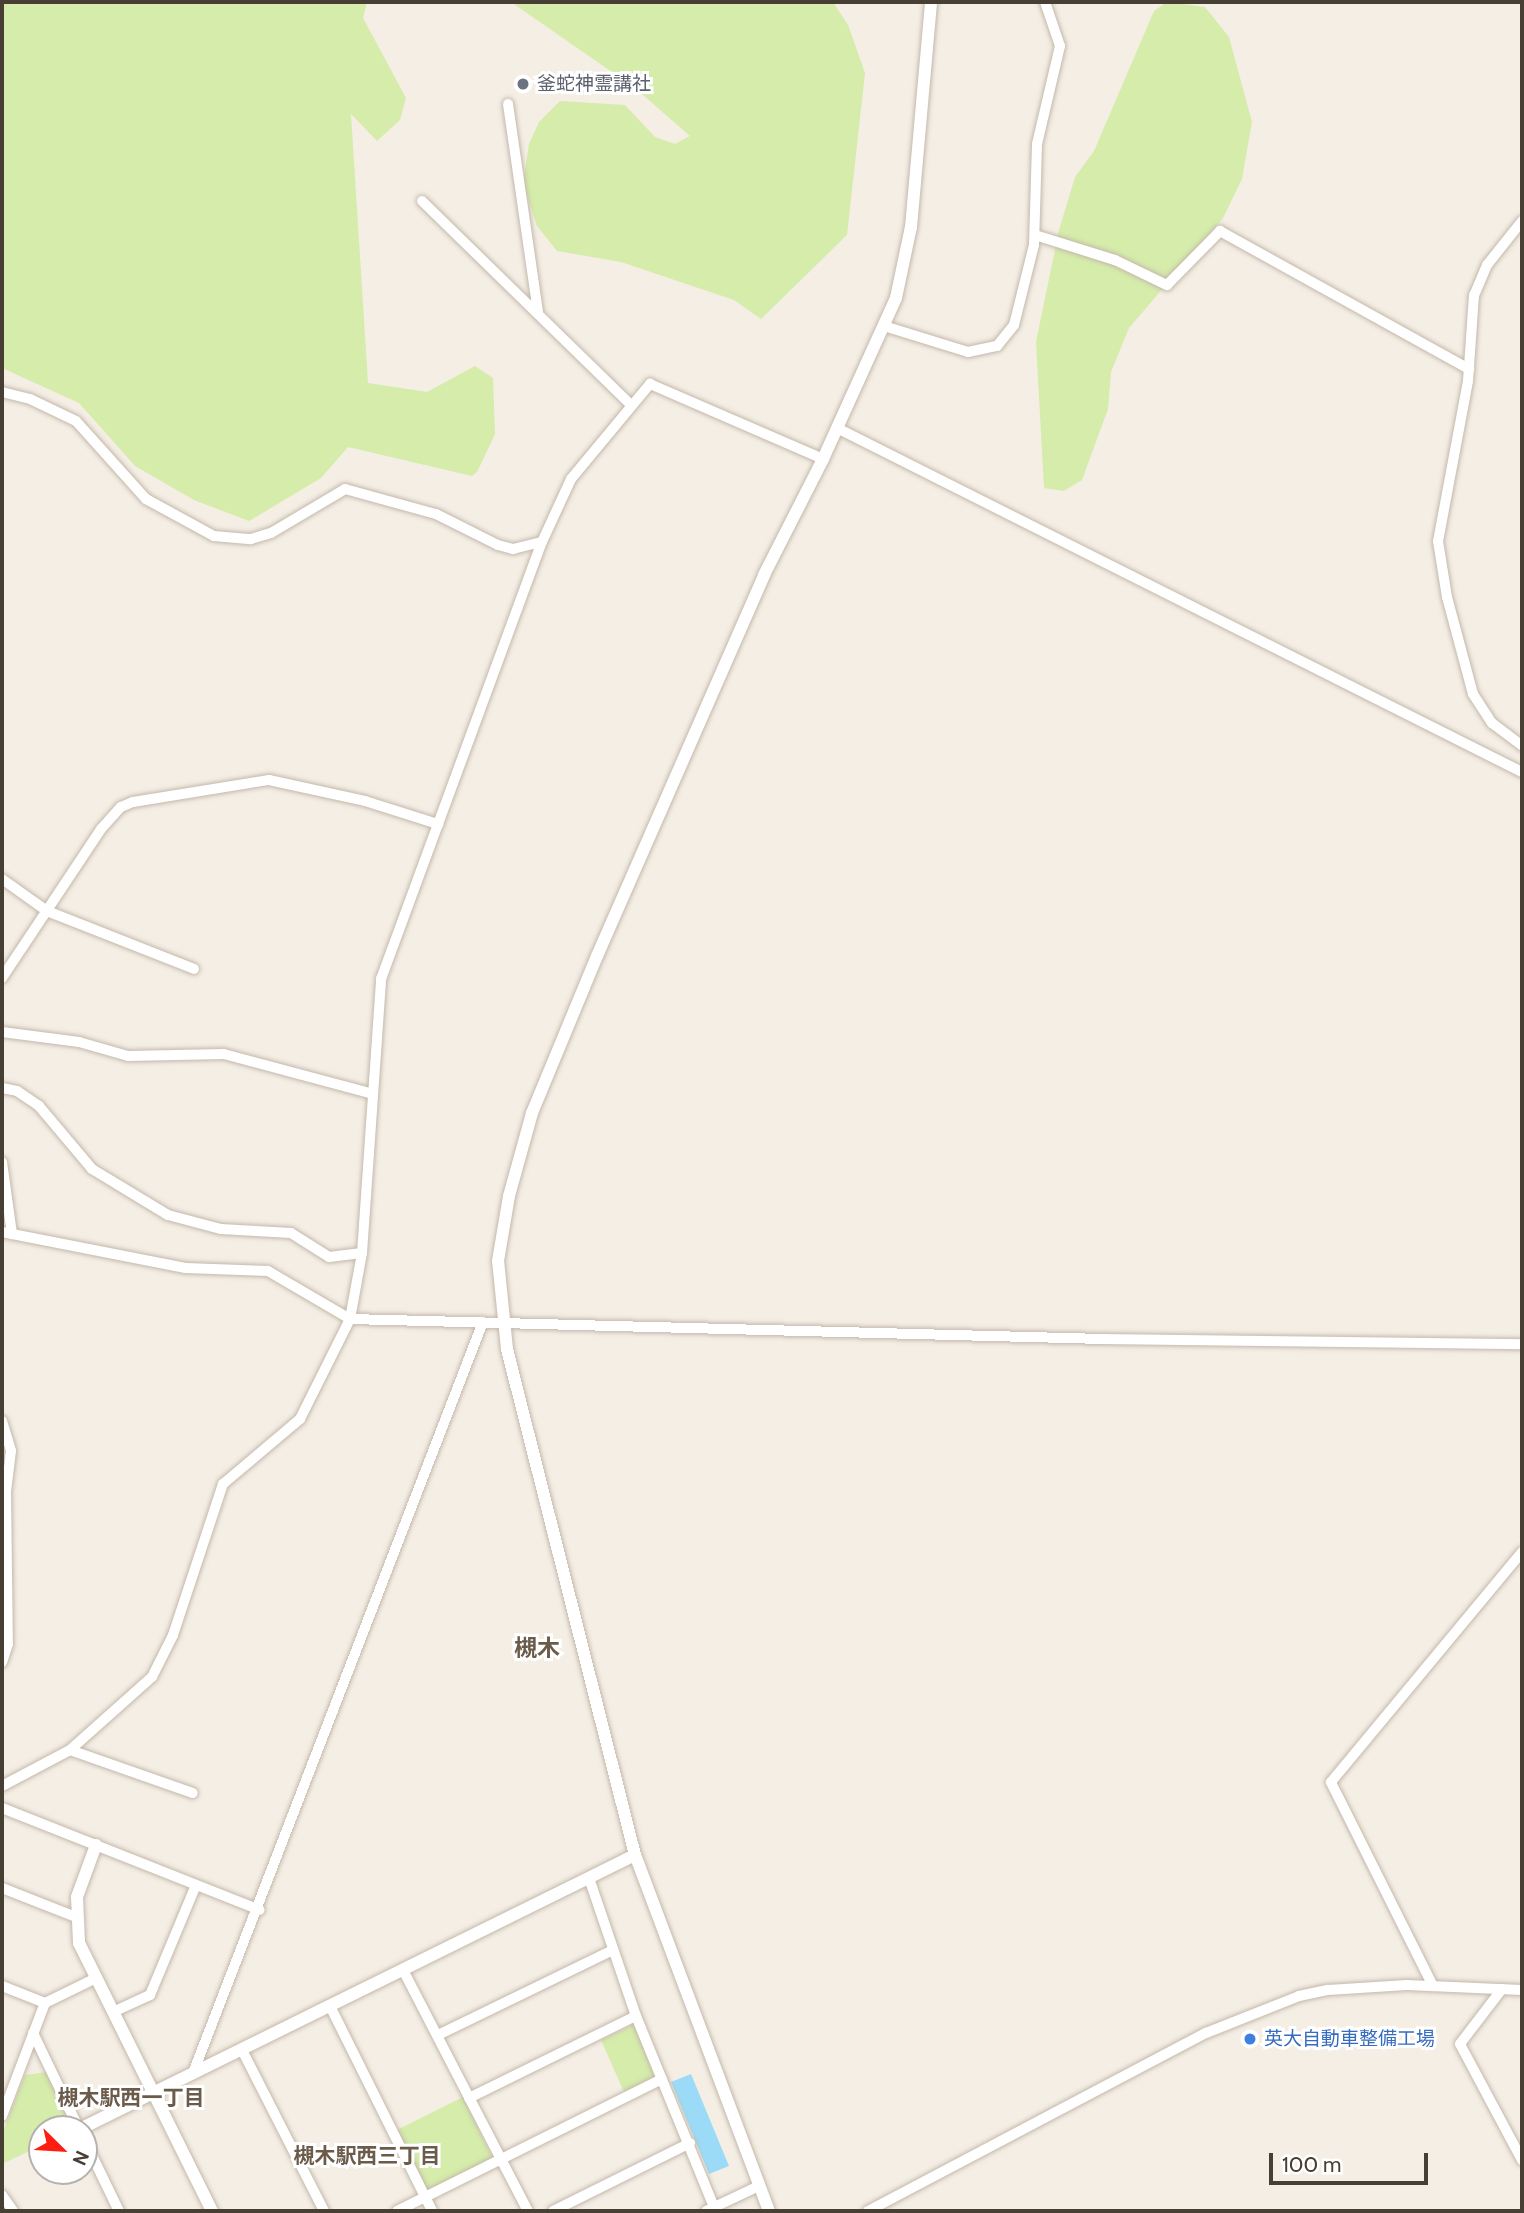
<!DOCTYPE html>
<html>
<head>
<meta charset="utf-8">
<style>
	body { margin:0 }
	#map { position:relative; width:1524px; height:2213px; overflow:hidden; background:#f4eee5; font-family:Cabin,"Noto Sans JP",sans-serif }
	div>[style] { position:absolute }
	.green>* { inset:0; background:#d5ecaa }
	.water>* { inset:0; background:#9cdbf7 }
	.roads { filter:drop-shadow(0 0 2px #c4b8aa) drop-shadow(0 0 2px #c4b8aa) }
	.minor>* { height:10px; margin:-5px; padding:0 5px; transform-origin:5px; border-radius:5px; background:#fff }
	.tertiary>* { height:12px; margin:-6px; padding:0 6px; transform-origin:6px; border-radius:6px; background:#fff }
	.rail>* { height:3.5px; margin-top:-1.75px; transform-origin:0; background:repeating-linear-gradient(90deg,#969696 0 9px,transparent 0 18px) }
	.dots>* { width:19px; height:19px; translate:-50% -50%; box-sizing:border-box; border:4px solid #fff; border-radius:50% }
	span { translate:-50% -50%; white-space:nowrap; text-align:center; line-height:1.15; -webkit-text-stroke:6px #fff; paint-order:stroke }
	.worship-label { font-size:19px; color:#5b616d }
	.left { translate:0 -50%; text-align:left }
	.shop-label { font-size:19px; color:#366cbe }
	.neighbourhood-label { font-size:21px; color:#6b5b4a; font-weight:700 }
	.quarter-label { font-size:23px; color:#6b5b4a; font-weight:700 }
	.frame { position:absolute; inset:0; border:4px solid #473e34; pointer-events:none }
	.north { position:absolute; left:28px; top:2115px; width:70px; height:70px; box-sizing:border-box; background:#fff; border:2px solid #b5b2ae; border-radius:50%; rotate:114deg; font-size:19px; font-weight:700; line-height:28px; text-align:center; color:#473e34 }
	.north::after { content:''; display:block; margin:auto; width:24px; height:32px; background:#ff1d12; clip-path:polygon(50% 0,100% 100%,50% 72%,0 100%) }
	.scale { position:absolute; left:1269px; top:2153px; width:159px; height:32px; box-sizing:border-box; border:4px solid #473e34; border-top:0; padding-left:9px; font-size:21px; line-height:24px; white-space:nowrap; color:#473e34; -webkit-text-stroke:5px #fff; paint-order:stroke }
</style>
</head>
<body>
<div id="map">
	<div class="green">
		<i style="clip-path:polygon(2px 2px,367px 2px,363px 18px,406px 98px,400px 120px,377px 141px,351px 114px,368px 383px,427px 392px,475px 366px,493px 378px,495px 434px,477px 472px,472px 476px,348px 447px,321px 478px,249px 521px,194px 500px,135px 466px,79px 403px,2px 368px)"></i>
		<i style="clip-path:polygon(511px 2px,833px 2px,848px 25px,865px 73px,847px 235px,761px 319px,734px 300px,621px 262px,557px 251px,537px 226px,523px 184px,529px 144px,539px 122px,560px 101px,625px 105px,655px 137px,675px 144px,690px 136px,635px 88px)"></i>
		<i style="clip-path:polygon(1167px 2px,1205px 7px,1229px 37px,1252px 122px,1242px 179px,1223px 218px,1129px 328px,1111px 372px,1108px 409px,1082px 480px,1064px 491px,1044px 488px,1036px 342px,1059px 230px,1075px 177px,1094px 151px,1154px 11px)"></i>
		<i style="clip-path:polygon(635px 2024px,659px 2076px,624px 2092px,601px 2040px)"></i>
		<i style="clip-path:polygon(47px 2072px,74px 2129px,42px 2129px,42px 2145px,2px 2164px,2px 2134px,25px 2075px)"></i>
		<i style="clip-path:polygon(463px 2097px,493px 2159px,427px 2191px,397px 2130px)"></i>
	</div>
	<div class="water">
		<i style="clip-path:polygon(691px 2074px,729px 2166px,709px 2174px,671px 2082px)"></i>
	</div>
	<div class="roads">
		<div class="minor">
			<i style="left:508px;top:104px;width:211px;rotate:81.8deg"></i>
			<i style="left:422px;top:201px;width:291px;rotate:44.3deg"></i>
			<i style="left:1522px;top:221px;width:56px;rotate:128.5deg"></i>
			<i style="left:1487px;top:265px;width:33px;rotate:113deg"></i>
			<i style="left:1474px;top:295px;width:86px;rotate:94deg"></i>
			<i style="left:1468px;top:381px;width:163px;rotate:100.6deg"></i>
			<i style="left:1438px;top:541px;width:57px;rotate:80.9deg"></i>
			<i style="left:1447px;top:597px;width:100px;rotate:75deg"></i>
			<i style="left:1473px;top:694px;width:35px;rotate:57deg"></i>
			<i style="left:1492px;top:723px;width:38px;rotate:37deg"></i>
			<i style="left:1035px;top:235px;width:84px;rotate:17.4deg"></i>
			<i style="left:1115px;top:260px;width:58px;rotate:25.7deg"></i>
			<i style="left:1167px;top:285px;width:76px;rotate:-45.5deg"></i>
			<i style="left:1220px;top:231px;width:285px;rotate:29deg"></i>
			<i style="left:884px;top:326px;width:88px;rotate:17.2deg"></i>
			<i style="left:968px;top:352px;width:30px;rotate:-12deg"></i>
			<i style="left:997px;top:346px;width:27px;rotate:-51deg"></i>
			<i style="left:1014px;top:325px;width:82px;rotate:-76deg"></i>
			<i style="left:1034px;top:245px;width:101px;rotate:-88.3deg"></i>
			<i style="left:1037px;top:144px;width:101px;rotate:-76.8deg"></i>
			<i style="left:1060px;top:46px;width:46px;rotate:-108.8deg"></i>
			<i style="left:2px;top:392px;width:29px;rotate:14deg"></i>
			<i style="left:30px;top:399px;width:51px;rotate:25.6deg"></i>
			<i style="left:76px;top:421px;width:105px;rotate:48.1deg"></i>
			<i style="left:146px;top:499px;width:77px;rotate:28.6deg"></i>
			<i style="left:214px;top:536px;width:37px;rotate:5deg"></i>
			<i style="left:251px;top:539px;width:21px;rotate:-17deg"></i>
			<i style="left:271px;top:533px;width:86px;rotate:-30.7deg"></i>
			<i style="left:345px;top:489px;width:94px;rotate:15.4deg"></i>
			<i style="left:436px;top:514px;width:69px;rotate:26.6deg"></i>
			<i style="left:498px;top:545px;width:16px;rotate:15deg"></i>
			<i style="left:513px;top:549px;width:30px;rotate:-14deg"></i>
			<i style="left:837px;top:428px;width:767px;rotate:26.67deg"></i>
			<i style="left:2px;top:879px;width:55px;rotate:35.4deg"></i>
			<i style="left:47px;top:911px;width:158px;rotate:21.5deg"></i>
			<i style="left:2px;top:978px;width:179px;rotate:-56.4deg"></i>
			<i style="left:101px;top:829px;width:30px;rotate:-48deg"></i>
			<i style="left:121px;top:807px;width:13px;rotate:-23deg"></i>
			<i style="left:133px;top:802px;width:138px;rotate:-9.2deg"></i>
			<i style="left:269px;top:780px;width:98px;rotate:12.3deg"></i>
			<i style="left:365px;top:801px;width:77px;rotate:17.5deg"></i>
			<i style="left:2px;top:1032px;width:78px;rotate:7.4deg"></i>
			<i style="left:79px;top:1042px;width:51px;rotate:15.9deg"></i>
			<i style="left:128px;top:1056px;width:96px;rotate:-1.2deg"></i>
			<i style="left:224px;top:1054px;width:154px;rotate:15deg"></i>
			<i style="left:2px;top:1088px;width:15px;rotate:11deg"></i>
			<i style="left:17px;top:1091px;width:27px;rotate:34deg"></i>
			<i style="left:39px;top:1106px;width:82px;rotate:49.9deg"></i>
			<i style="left:92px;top:1169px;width:89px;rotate:31.2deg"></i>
			<i style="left:168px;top:1215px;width:55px;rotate:14.8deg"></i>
			<i style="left:221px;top:1229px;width:70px;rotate:3.3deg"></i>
			<i style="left:291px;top:1233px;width:45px;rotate:32.3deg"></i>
			<i style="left:329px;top:1257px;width:33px;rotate:-7deg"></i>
			<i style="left:2px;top:1162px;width:73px;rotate:82.1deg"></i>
			<i style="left:2px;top:1232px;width:187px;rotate:11.1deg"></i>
			<i style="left:186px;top:1268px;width:82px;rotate:2.1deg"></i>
			<i style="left:268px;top:1271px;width:95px;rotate:30.3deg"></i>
			<i style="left:350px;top:1319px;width:756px;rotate:1.52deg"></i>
			<i style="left:1106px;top:1339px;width:416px;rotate:0.7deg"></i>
			<i style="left:2px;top:1421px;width:31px;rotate:73deg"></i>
			<i style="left:11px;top:1451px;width:39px;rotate:97deg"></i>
			<i style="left:6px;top:1490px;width:154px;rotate:89.3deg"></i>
			<i style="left:8px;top:1644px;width:19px;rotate:108deg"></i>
			<i style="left:70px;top:1750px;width:130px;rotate:19.3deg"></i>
			<i style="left:2px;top:1786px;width:77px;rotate:-27.9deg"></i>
			<i style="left:70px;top:1750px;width:110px;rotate:-41.7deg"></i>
			<i style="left:152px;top:1677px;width:47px;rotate:-63.4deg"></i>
			<i style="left:173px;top:1635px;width:159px;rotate:-71.7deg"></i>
			<i style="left:223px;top:1484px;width:101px;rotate:-40.2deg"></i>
			<i style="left:300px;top:1419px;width:112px;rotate:-63.4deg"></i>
			<i style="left:350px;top:1319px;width:67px;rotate:-79.7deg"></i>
			<i style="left:362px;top:1253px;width:275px;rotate:-86deg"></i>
			<i style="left:381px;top:979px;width:466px;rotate:-69.8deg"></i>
			<i style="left:542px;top:542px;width:69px;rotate:-65.3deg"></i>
			<i style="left:571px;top:479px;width:124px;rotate:-50.3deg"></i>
			<i style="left:650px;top:384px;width:189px;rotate:23.4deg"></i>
			<i style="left:2px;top:1808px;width:277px;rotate:21.6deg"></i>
			<i style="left:589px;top:1878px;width:146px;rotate:71.2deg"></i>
			<i style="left:636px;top:2016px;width:206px;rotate:67.8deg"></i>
			<i style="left:2px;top:1888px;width:79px;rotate:21.4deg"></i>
			<i style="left:403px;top:1970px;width:271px;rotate:62.6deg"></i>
			<i style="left:2px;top:1986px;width:46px;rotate:21.6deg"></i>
			<i style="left:1433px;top:1986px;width:228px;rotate:-116.6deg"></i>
			<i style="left:1331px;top:1782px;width:299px;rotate:-50.3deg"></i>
			<i style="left:1502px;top:1989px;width:69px;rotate:127.4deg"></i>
			<i style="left:1460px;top:2044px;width:132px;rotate:61.9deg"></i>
			<i style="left:330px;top:2006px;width:229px;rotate:63.5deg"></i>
			<i style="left:113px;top:2012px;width:41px;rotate:-24.7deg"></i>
			<i style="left:150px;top:1995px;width:119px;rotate:-67.3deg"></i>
			<i style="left:33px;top:2033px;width:106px;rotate:64.4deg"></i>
			<i style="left:438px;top:2035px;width:195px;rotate:-25.9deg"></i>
			<i style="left:242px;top:2050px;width:181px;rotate:63deg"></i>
			<i style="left:193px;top:2073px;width:805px;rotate:-68.89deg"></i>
			<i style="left:469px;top:2098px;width:186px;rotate:-26.2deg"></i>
			<i style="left:2px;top:2116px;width:121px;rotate:-69.2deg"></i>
			<i style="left:45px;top:2003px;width:57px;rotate:-26.1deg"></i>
			<i style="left:84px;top:2139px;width:80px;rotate:64.1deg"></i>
			<i style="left:2px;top:2195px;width:19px;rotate:55deg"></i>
			<i style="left:397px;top:2211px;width:296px;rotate:-26.5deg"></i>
			<i style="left:553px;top:2211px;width:153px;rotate:-26.4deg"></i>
			<i style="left:706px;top:2211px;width:59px;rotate:-25.3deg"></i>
			<i style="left:868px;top:2211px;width:382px;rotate:-27.8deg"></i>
			<i style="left:1206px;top:2033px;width:100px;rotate:-21.7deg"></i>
			<i style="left:1299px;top:1996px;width:30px;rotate:-12deg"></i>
			<i style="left:1328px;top:1990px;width:79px;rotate:-3.6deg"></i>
			<i style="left:1407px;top:1985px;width:115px;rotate:2.5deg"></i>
		</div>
		<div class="tertiary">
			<i style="left:96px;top:1845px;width:55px;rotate:110.1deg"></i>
			<i style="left:77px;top:1897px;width:46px;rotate:87.5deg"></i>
			<i style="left:79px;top:1943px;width:299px;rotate:63.6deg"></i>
			<i style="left:80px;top:2129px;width:619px;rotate:-26.28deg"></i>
			<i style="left:769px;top:2211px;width:380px;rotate:-110.6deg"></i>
			<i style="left:635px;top:1855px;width:522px;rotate:-104.2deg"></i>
			<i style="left:507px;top:1349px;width:88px;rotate:-95.8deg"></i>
			<i style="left:498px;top:1261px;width:66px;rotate:-80.4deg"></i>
			<i style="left:509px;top:1196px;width:86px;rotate:-74.5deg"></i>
			<i style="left:532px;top:1113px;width:170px;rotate:-67.5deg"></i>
			<i style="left:597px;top:956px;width:416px;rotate:-66.3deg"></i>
			<i style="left:764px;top:575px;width:130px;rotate:-63deg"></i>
			<i style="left:823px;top:459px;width:177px;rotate:-65.6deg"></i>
			<i style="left:896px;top:298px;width:73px;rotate:-78.1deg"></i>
			<i style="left:911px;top:227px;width:226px;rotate:-84.9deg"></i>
		</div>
	</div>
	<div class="rail">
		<i style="left:2px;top:2208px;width:4px;rotate:56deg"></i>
	</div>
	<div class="dots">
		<i style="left:523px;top:84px;background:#6b7280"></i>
		<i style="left:1250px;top:2039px;background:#3f7fe0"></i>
	</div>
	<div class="worship-label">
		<span class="left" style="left:537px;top:84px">釜蛇神霊講社</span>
	</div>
	<div class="shop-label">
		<span class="left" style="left:1264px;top:2039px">英大自動車整備工場</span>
	</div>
	<div class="neighbourhood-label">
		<span style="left:131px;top:2098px">槻木駅西一丁目</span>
		<span style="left:367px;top:2156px">槻木駅西三丁目</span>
	</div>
	<div class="quarter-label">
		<span style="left:537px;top:1648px">槻木</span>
	</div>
	<div class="frame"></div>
	<div class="north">N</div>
	<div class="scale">100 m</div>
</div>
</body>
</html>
